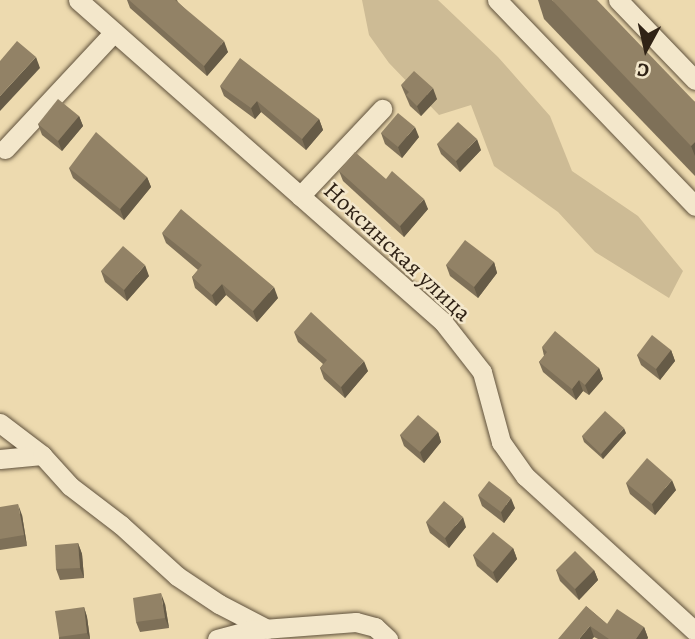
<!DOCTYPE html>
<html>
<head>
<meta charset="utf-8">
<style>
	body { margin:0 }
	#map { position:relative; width:695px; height:639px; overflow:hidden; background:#eddaaf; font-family:Alegreya,serif }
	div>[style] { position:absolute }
	.green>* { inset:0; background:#cdbb95 }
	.roads { filter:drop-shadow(0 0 2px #5f513c) drop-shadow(0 0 2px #5f513c) }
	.minor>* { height:19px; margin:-9.5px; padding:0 9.5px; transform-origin:9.5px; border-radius:9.5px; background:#f3e7cb }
	.wall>* { inset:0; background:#7e7058 }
	.shaded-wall>* { inset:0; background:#665b47 }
	.building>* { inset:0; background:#928266 }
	span { translate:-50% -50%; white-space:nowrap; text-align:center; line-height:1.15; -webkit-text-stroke:5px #f3e7cb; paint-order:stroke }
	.street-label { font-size:24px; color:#302316 }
	.north { position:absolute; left:611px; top:14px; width:70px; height:70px; -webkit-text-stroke:5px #f3e7cb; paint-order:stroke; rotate:188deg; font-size:19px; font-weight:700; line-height:28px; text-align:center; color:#302316 }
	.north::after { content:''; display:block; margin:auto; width:24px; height:32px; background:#302316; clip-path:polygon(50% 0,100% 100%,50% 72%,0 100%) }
</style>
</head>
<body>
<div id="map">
	<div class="green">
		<i style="clip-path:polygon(362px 0,438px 0,498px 57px,550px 116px,572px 171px,638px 216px,683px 271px,669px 298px,595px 252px,558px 212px,494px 166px,471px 105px,439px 115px,389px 63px,369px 35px)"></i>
	</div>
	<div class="roads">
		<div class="minor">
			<i style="left:78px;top:0;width:487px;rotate:41.4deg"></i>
			<i style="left:443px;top:322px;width:63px;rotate:52deg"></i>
			<i style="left:482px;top:372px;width:73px;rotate:74.8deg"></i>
			<i style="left:501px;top:442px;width:42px;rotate:54.8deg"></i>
			<i style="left:525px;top:476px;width:230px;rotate:42.4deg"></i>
			<i style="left:497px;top:0;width:286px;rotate:46.1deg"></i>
			<i style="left:618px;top:0;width:111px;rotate:46.1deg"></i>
			<i style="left:5px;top:149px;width:160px;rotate:-47deg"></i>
			<i style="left:300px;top:196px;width:120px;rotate:-46.7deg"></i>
			<i style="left:0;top:423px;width:53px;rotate:37.3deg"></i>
			<i style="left:0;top:459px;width:42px;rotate:-5.4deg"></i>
			<i style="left:42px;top:455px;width:42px;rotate:47.9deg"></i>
			<i style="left:70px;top:486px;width:64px;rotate:37.4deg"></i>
			<i style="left:121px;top:525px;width:76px;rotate:42.3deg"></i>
			<i style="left:177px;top:576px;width:50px;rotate:33.7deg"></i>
			<i style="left:219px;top:604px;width:54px;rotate:27.5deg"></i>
			<i style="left:217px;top:639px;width:34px;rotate:-15deg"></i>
			<i style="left:250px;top:630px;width:106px;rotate:-4.3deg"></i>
			<i style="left:356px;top:622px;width:20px;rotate:15deg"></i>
			<i style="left:375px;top:627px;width:18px;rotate:43deg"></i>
		</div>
	</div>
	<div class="wall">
		<i style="clip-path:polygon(127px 0,177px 0,178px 2px,228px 52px,207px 76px,130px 8px)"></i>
		<i style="clip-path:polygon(538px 0,552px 0,695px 102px,695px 176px,544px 19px)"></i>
		<i style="clip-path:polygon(401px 85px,437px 99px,421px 116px,410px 106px)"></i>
		<i style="clip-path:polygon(220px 86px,319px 119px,323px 130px,306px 150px,261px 112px,255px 119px,224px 96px)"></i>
		<i style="clip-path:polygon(79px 116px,83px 126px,62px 151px,42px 135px,38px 124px)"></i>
		<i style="clip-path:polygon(381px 133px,419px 137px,402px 158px,385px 144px)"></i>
		<i style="clip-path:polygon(437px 144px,481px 150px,460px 172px,441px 154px)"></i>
		<i style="clip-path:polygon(69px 168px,147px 177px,151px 187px,124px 220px,73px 178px)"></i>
		<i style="clip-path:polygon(339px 171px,386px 179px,428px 209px,404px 237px,343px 181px)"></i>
		<i style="clip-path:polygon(162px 233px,278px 298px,257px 322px,226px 295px,216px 306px,195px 288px,192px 277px,198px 270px,166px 243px)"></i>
		<i style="clip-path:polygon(494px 262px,497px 273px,478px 298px,450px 276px,446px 265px)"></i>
		<i style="clip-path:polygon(101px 271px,149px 276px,127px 301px,105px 282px)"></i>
		<i style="clip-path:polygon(294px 332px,368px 371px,345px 398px,324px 379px,320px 368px,323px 364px,298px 342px)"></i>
		<i style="clip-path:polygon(542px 347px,599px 368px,603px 379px,589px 395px,583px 391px,576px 400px,543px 372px,539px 362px,544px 356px)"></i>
		<i style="clip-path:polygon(671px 350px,675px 361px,660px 380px,641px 365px,637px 355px)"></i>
		<i style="clip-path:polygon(438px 432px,441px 442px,424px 463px,404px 446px,400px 435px)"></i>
		<i style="clip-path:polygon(626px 433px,603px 459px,584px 442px,582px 436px)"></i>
		<i style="clip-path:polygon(626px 483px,676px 490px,655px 515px,630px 494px)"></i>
		<i style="clip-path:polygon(478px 495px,515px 508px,504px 523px,482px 506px)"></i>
		<i style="clip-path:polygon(0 507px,22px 515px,27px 546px,0 550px)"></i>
		<i style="clip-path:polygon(426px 522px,466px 527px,449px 548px,430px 533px)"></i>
		<i style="clip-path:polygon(78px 543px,82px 554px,84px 578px,60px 580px,56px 569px)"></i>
		<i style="clip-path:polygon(513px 548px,517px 559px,497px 583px,477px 566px,473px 555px)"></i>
		<i style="clip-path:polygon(556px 570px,594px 570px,598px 580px,579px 600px,560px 581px)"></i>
		<i style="clip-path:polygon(165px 604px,169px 628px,140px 632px,136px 622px)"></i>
		<i style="clip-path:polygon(586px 606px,607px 624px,644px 627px,648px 638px,647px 639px,598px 639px,594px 637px,592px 639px)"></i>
		<i style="clip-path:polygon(84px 607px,87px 617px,90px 639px,59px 639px,59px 637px)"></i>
	</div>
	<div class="shaded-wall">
		<i style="clip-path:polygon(224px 41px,228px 52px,207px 76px,204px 66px)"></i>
		<i style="clip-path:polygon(36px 57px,40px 68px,0 111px,0 96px)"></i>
		<i style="clip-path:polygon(433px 88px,437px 99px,421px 116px,417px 106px)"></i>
		<i style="clip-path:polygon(257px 101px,261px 112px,255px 119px,251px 108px)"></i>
		<i style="clip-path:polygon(79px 116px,83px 126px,62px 151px,58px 141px)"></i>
		<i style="clip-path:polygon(319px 119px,323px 130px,306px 150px,302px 139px)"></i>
		<i style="clip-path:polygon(415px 127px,419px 137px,402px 158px,398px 147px)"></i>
		<i style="clip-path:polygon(477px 139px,481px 150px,460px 172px,456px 161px)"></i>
		<i style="clip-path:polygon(695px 142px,695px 156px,691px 146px)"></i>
		<i style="clip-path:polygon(147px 177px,151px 187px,124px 220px,120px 209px)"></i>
		<i style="clip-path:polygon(424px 199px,428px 209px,404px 237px,400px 226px)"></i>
		<i style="clip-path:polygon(494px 262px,497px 273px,478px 298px,474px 287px)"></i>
		<i style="clip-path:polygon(145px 265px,149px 276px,127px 301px,124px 290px)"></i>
		<i style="clip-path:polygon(222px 284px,226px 295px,216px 306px,212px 295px)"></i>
		<i style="clip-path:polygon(274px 287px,278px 298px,257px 322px,253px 311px)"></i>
		<i style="clip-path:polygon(671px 350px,675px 361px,660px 380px,656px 369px)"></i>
		<i style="clip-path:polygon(364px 361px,368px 371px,345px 398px,341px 387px)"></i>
		<i style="clip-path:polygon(599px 368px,603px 379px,589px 395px,585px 385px)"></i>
		<i style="clip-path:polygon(579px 380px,583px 391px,576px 400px,572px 389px)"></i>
		<i style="clip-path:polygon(624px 428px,626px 433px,603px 459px,601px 454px)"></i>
		<i style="clip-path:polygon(438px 432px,441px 442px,424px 463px,420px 452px)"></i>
		<i style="clip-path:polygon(672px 480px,676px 490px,655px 515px,652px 504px)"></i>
		<i style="clip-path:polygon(511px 498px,515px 508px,504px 523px,501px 512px)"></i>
		<i style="clip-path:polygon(18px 504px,22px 515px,27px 546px,24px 535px)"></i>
		<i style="clip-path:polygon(463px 517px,466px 527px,449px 548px,445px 538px)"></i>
		<i style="clip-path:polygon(78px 543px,82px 554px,84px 578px,80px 568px)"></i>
		<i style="clip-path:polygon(513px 548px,517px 559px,497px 583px,493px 572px)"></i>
		<i style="clip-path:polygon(594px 570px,598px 580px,579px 600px,575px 589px)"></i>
		<i style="clip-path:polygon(161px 593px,165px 604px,169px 628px,165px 618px)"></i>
		<i style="clip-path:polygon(84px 607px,87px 617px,90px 639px,87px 633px)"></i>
		<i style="clip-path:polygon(590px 626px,594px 637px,592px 639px,579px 639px)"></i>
		<i style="clip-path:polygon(644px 627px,648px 638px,647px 639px,636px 639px)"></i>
	</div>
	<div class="building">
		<i style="clip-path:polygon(129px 0,175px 0,224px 41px,204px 66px)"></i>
		<i style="clip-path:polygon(552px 0,597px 0,695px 102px,695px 142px,691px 146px)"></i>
		<i style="clip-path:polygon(17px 41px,36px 57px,0 96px,0 61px)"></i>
		<i style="clip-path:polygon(240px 58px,319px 119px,302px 139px,257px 101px,251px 108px,220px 86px)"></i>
		<i style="clip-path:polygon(414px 71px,433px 88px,417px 106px,406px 95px,409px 92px,401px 85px)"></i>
		<i style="clip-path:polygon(58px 99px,79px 116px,58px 141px,38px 124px)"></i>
		<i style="clip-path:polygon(398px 113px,415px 127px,398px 147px,381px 133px)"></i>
		<i style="clip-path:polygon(458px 122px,477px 139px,456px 161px,437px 144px)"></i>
		<i style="clip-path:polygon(96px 132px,147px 177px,120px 209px,69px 168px)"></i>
		<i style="clip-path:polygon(355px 152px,386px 179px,392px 171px,424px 199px,400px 226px,339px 171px)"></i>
		<i style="clip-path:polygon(181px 209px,274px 287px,253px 311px,222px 284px,212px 295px,192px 277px,202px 265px,162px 233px)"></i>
		<i style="clip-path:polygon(465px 240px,494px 262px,474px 287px,446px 265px)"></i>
		<i style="clip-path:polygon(123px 246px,145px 265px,124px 290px,101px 271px)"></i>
		<i style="clip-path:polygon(311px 312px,364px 361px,341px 387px,320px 368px,327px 360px,294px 332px)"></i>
		<i style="clip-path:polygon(555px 331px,599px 368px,585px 385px,579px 380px,572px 389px,539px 362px,547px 352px,542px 347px)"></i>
		<i style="clip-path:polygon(652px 335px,671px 350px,656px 369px,637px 355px)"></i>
		<i style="clip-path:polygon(605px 411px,624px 428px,601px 454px,582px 436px)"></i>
		<i style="clip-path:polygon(418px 415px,438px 432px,420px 452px,400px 435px)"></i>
		<i style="clip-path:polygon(647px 458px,672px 480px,652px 504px,626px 483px)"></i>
		<i style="clip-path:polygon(489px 481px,511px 498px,501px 512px,478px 495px)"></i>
		<i style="clip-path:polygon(444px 501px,463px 517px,445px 538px,426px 522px)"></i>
		<i style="clip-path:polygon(18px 504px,24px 535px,0 539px,0 507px)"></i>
		<i style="clip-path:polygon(493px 532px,513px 548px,493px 572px,473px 555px)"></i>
		<i style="clip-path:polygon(78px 543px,80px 568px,56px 569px,55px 545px)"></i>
		<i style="clip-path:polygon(575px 551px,594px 570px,575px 589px,556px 570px)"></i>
		<i style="clip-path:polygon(161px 593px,165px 618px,136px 622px,133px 598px)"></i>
		<i style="clip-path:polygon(586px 606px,607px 624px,617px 609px,644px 627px,636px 639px,609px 639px,590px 626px,579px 639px,558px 639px)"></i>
		<i style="clip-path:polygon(84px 607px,87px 633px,59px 637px,55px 611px)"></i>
	</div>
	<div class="street-label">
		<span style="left:397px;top:252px;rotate:43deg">Ноксинская улица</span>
	</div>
	<div class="north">С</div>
</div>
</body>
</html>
